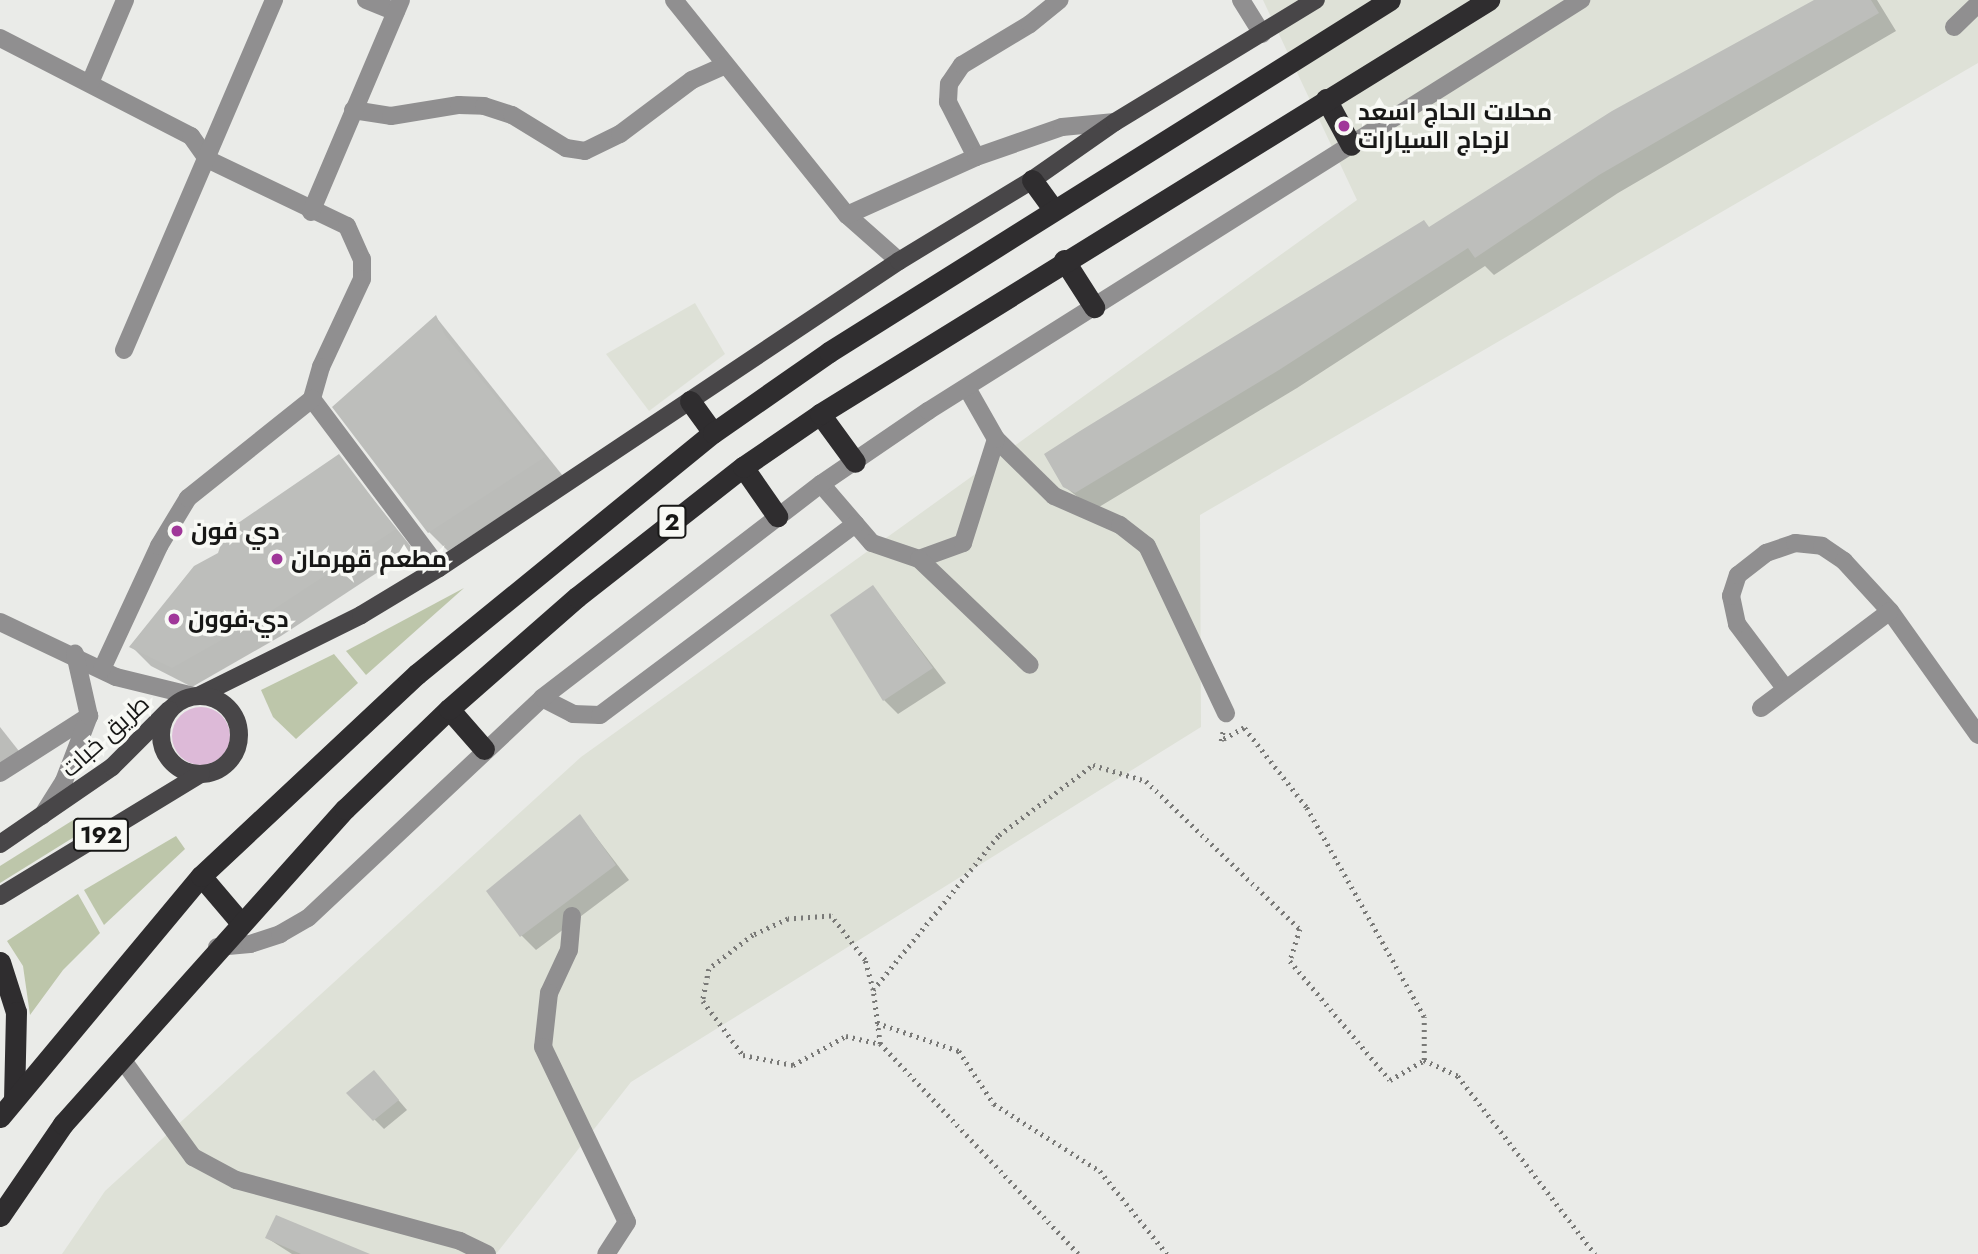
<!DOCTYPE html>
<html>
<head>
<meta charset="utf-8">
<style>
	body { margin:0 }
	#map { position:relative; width:1978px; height:1254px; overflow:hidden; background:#eaebe8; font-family:Jost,Cairo,sans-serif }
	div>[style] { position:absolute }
	.built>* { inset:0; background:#dee1d7 }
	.green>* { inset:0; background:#bdc6aa }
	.water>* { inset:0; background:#ddbad8 }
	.round { border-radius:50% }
	.shadow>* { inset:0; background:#0003 }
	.building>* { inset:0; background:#bdbebb }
	.path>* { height:4.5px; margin-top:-2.25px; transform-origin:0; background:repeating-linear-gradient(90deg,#797977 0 2px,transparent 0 7px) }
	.minor>* { height:18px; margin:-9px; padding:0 9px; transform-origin:9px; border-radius:9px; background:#908f90 }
	.major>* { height:18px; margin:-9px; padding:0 9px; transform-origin:9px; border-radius:9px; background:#484648 }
	.major>.ring { margin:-9px; padding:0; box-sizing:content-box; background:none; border:18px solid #484648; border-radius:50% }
	.highway>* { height:21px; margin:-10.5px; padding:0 10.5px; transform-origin:10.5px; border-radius:10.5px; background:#2f2d2f }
	.dots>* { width:19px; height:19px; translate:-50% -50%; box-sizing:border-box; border:4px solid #f8f9f5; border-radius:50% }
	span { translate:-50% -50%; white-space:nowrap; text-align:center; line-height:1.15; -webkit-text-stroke:7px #f8f9f5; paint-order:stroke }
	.shield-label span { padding:2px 5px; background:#f8f9f5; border:2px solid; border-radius:5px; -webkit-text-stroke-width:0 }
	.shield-label { font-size:23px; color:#171716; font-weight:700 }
	.poi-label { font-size:24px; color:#171716; font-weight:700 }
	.left { translate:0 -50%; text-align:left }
	.street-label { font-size:24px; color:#171716 }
</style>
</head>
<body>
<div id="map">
	<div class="built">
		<i style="clip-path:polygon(1263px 0,1978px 0,1978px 63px,1200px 515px,1201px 727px,631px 1082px,496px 1254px,62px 1254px,105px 1191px,581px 757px,1357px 200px)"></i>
		<i style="clip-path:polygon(695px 303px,725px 354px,649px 411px,606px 354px)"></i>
	</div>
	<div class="green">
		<i style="clip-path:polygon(464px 588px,366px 675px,346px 651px)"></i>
		<i style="clip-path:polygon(334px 654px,358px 683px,296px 739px,273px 717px,261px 690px)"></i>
		<i style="clip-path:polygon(78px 817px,87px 829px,0 883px,0 866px)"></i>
		<i style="clip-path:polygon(176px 836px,185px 849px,104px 925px,84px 890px)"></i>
		<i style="clip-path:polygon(78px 894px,100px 933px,63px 970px,30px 1015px,23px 966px,7px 941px)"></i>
	</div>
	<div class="water">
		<i class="round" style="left:172px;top:707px;width:58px;height:58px"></i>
	</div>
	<div class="shadow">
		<i style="clip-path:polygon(1817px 0,1877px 0,1896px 31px,1618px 193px,1494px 275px,1485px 266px,1297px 388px,1094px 510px,1064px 486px,1430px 229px)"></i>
		<i style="clip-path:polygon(436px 317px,563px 476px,448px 551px,429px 532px)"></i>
		<i style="clip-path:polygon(339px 457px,413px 549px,281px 636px,192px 687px,151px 666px,132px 647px)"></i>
		<i style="clip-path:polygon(873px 587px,946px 683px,898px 714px,884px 700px)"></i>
		<i style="clip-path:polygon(0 727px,26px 760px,0 780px)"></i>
		<i style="clip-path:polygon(580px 816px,629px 880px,536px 950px,521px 935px)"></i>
		<i style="clip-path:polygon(374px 1072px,407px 1110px,384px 1129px,348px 1093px)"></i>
		<i style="clip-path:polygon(267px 1238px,358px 1254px,292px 1254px)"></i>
	</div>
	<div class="building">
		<i style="clip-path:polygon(1814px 0,1871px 0,1879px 13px,1599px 175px,1475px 258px,1468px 248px,1279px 370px,1075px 493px,1063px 487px,1044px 454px,1080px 431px,1424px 220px,1429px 227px,1612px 111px)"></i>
		<i style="clip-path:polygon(436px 315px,445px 335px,545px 457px,428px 533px,332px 407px)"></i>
		<i style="clip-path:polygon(339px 454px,396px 529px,262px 617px,172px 668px,129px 647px,194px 566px,218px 553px,225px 532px)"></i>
		<i style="clip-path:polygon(873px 585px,933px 668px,883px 701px,830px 615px)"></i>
		<i style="clip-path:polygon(580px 814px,616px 865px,520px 937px,486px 891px)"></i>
		<i style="clip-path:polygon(374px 1070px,399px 1100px,373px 1121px,346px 1093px)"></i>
		<i style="clip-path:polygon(276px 1215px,370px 1254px,301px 1254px,265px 1238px)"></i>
	</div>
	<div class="path">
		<i style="left:873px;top:990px;width:31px;rotate:-105deg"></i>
		<i style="left:865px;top:960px;width:56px;rotate:-127.7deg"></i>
		<i style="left:831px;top:916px;width:43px;rotate:176deg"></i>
		<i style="left:788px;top:919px;width:38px;rotate:155deg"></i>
		<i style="left:753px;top:935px;width:56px;rotate:142.3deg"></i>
		<i style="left:709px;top:969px;width:33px;rotate:101deg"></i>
		<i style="left:703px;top:1001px;width:67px;rotate:53.5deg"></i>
		<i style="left:743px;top:1055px;width:51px;rotate:11.3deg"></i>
		<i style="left:793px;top:1065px;width:60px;rotate:-28.7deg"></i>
		<i style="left:846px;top:1036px;width:35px;rotate:13deg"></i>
		<i style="left:877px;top:1023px;width:87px;rotate:18.9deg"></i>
		<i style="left:959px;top:1051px;width:64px;rotate:56.6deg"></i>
		<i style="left:994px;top:1104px;width:125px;rotate:32.3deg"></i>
		<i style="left:1100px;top:1171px;width:107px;rotate:51.1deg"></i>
		<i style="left:1424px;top:1060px;width:38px;rotate:25deg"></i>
		<i style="left:1458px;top:1076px;width:225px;rotate:52.4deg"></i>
		<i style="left:1078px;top:1254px;width:289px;rotate:-133.3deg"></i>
		<i style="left:880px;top:1044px;width:54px;rotate:-97.4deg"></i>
		<i style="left:873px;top:990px;width:200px;rotate:-50.9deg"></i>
		<i style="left:999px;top:835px;width:117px;rotate:-36.7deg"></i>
		<i style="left:1093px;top:765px;width:55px;rotate:16.8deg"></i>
		<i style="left:1146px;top:781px;width:214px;rotate:43.9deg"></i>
		<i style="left:1300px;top:929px;width:34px;rotate:107deg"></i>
		<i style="left:1290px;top:961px;width:155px;rotate:50deg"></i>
		<i style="left:1390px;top:1080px;width:39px;rotate:-30deg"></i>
		<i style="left:1424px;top:1060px;width:43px;rotate:-90deg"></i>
		<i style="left:1424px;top:1017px;width:241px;rotate:-119.3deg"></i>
		<i style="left:1306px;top:807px;width:100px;rotate:-128.1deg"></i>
		<i style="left:1244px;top:728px;width:26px;rotate:151deg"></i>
		<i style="left:1221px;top:741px;width:10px;rotate:-79deg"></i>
	</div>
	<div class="minor">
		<i style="left:366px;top:0;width:32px;rotate:22deg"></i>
		<i style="left:674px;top:0;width:276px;rotate:51.2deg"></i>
		<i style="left:847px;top:215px;width:69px;rotate:41.5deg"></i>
		<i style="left:1241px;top:0;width:40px;rotate:58deg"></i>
		<i style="left:1954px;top:27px;width:33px;rotate:-44deg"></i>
		<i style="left:0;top:38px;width:215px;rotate:27.2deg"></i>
		<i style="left:191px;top:136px;width:28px;rotate:55deg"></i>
		<i style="left:207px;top:159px;width:155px;rotate:25.6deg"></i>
		<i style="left:347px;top:226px;width:36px;rotate:66deg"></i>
		<i style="left:362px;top:259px;width:20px;rotate:90deg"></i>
		<i style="left:362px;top:279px;width:97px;rotate:115deg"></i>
		<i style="left:321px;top:367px;width:33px;rotate:106deg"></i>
		<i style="left:312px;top:399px;width:211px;rotate:53.1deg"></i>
		<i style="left:90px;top:83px;width:90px;rotate:-67.1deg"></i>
		<i style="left:353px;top:110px;width:38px;rotate:9deg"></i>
		<i style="left:391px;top:116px;width:69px;rotate:-9.2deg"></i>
		<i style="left:459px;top:105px;width:25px;rotate:2deg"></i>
		<i style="left:484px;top:106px;width:29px;rotate:18deg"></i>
		<i style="left:512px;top:115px;width:63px;rotate:31.4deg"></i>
		<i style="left:566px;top:148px;width:19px;rotate:9deg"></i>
		<i style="left:585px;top:151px;width:39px;rotate:-26deg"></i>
		<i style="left:620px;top:134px;width:90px;rotate:-36.9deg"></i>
		<i style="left:692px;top:80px;width:35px;rotate:-24deg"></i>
		<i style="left:976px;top:157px;width:62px;rotate:-117deg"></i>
		<i style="left:948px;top:102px;width:18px;rotate:-87deg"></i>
		<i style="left:949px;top:84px;width:23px;rotate:-56deg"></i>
		<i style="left:962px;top:65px;width:79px;rotate:-31.1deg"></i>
		<i style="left:1030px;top:24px;width:38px;rotate:-39deg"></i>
		<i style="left:311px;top:212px;width:230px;rotate:-67deg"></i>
		<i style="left:847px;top:215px;width:141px;rotate:-24.2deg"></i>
		<i style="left:976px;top:157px;width:91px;rotate:-19.2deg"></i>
		<i style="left:1062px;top:127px;width:53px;rotate:-5.4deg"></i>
		<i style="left:124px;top:350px;width:381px;rotate:-66.8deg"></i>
		<i style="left:996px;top:439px;width:81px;rotate:44.5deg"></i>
		<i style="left:1054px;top:496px;width:72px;rotate:23.7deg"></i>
		<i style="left:1120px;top:525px;width:34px;rotate:38deg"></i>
		<i style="left:1147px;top:546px;width:185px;rotate:64.7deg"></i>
		<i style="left:821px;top:484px;width:78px;rotate:49.2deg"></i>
		<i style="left:872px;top:543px;width:50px;rotate:18.8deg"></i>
		<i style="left:919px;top:559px;width:47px;rotate:-20deg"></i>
		<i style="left:963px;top:543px;width:109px;rotate:-72.4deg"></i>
		<i style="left:996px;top:439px;width:59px;rotate:-119.6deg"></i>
		<i style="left:919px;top:559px;width:153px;rotate:43.7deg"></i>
		<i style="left:0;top:622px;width:128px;rotate:25.4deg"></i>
		<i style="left:116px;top:677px;width:80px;rotate:13.7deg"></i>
		<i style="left:102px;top:669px;width:136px;rotate:-65.1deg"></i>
		<i style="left:159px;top:546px;width:56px;rotate:-58.9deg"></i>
		<i style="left:188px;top:498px;width:159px;rotate:-38.6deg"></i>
		<i style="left:1785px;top:688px;width:80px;rotate:-126.9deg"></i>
		<i style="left:1737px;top:624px;width:29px;rotate:-102deg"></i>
		<i style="left:1731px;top:596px;width:22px;rotate:-72deg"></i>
		<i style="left:1738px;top:575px;width:36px;rotate:-38deg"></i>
		<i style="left:1766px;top:553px;width:31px;rotate:-19deg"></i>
		<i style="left:1795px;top:543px;width:27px;rotate:6deg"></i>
		<i style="left:1822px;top:546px;width:27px;rotate:34deg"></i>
		<i style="left:1844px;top:561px;width:68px;rotate:47.4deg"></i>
		<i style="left:1890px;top:611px;width:152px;rotate:54.6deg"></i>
		<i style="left:542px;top:698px;width:35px;rotate:27deg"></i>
		<i style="left:573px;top:714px;width:27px;rotate:2deg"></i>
		<i style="left:600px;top:715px;width:319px;rotate:-36.8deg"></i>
		<i style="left:1761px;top:708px;width:161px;rotate:-36.9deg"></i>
		<i style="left:0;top:773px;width:106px;rotate:-32.6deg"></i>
		<i style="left:42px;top:816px;width:41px;rotate:-57.8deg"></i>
		<i style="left:64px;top:781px;width:70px;rotate:-69deg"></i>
		<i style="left:89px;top:716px;width:64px;rotate:-102.7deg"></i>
		<i style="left:572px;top:916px;width:34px;rotate:95deg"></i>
		<i style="left:569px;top:950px;width:47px;rotate:114.9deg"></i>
		<i style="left:549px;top:993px;width:54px;rotate:96.3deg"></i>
		<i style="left:543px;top:1047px;width:194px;rotate:64.4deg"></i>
		<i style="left:627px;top:1222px;width:38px;rotate:123deg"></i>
		<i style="left:217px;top:947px;width:33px;rotate:-5deg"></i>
		<i style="left:250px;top:944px;width:32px;rotate:-18deg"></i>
		<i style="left:280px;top:934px;width:32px;rotate:-30deg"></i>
		<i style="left:308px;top:918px;width:321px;rotate:-43.2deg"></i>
		<i style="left:542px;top:698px;width:352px;rotate:-37.5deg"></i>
		<i style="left:821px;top:484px;width:130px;rotate:-34.3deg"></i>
		<i style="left:928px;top:411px;width:772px;rotate:-32.19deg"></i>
		<i style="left:122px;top:1059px;width:121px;rotate:54.1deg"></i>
		<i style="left:193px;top:1157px;width:49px;rotate:28.1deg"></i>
		<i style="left:236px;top:1180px;width:232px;rotate:15.2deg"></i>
		<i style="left:460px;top:1241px;width:30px;rotate:26deg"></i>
	</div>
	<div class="major">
		<i style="left:198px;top:696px;width:182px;rotate:-26.4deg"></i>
		<i style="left:361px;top:615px;width:91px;rotate:-31.1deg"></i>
		<i style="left:439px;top:568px;width:553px;rotate:-33.72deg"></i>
		<i style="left:899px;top:261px;width:156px;rotate:-31.3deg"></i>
		<i style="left:1032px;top:180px;width:101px;rotate:-34.9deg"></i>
		<i style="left:1115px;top:122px;width:235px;rotate:-31.3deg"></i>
		<i class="ring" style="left:161px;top:696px;width:60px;height:60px"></i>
		<i style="left:0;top:844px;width:136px;rotate:-34.5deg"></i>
		<i style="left:112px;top:767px;width:81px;rotate:-45deg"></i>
		<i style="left:0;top:896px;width:235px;rotate:-31.3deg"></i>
	</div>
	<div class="highway">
		<i style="left:1326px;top:99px;width:52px;rotate:61.5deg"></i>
		<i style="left:1032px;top:180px;width:37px;rotate:54deg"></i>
		<i style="left:1064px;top:260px;width:56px;rotate:57.4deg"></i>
		<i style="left:690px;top:401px;width:39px;rotate:54deg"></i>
		<i style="left:820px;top:414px;width:59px;rotate:53.9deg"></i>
		<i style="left:743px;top:467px;width:60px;rotate:55.2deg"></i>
		<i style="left:449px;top:709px;width:53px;rotate:48.8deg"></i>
		<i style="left:201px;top:876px;width:62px;rotate:49.6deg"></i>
		<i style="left:0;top:962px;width:52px;rotate:72.3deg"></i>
		<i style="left:16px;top:1012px;width:87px;rotate:91.3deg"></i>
		<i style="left:0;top:1117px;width:314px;rotate:-50.2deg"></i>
		<i style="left:201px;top:876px;width:296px;rotate:-43.1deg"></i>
		<i style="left:417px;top:674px;width:382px;rotate:-39.2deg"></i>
		<i style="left:713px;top:433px;width:141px;rotate:-34.9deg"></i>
		<i style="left:829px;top:352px;width:662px;rotate:-32.11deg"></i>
		<i style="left:0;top:1216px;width:112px;rotate:-55.6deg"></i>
		<i style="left:63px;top:1124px;width:423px;rotate:-48.2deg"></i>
		<i style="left:345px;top:809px;width:144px;rotate:-43.9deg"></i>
		<i style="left:449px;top:709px;width:170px;rotate:-41.2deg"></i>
		<i style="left:577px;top:597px;width:211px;rotate:-38.1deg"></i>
		<i style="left:743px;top:467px;width:93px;rotate:-34.5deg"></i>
		<i style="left:820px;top:414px;width:787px;rotate:-31.75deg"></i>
	</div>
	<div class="dots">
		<i style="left:1344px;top:126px;background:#a03799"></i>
		<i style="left:177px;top:531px;background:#a03799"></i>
		<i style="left:277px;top:559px;background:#a03799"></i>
		<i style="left:174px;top:619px;background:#a03799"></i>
	</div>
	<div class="shield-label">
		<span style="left:672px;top:522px">2</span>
		<span style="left:101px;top:835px">192</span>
	</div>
	<div class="poi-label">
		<span class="left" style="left:1358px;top:126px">محلات الحاج اسعد<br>لزجاج السيارات</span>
		<span class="left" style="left:191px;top:531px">دي فون</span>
		<span class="left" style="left:291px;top:559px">مطعم قهرمان</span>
		<span class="left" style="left:188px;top:619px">دي-فوون</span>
	</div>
	<div class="street-label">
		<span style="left:105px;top:736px;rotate:-42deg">طريق خبات</span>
	</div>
</div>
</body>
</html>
